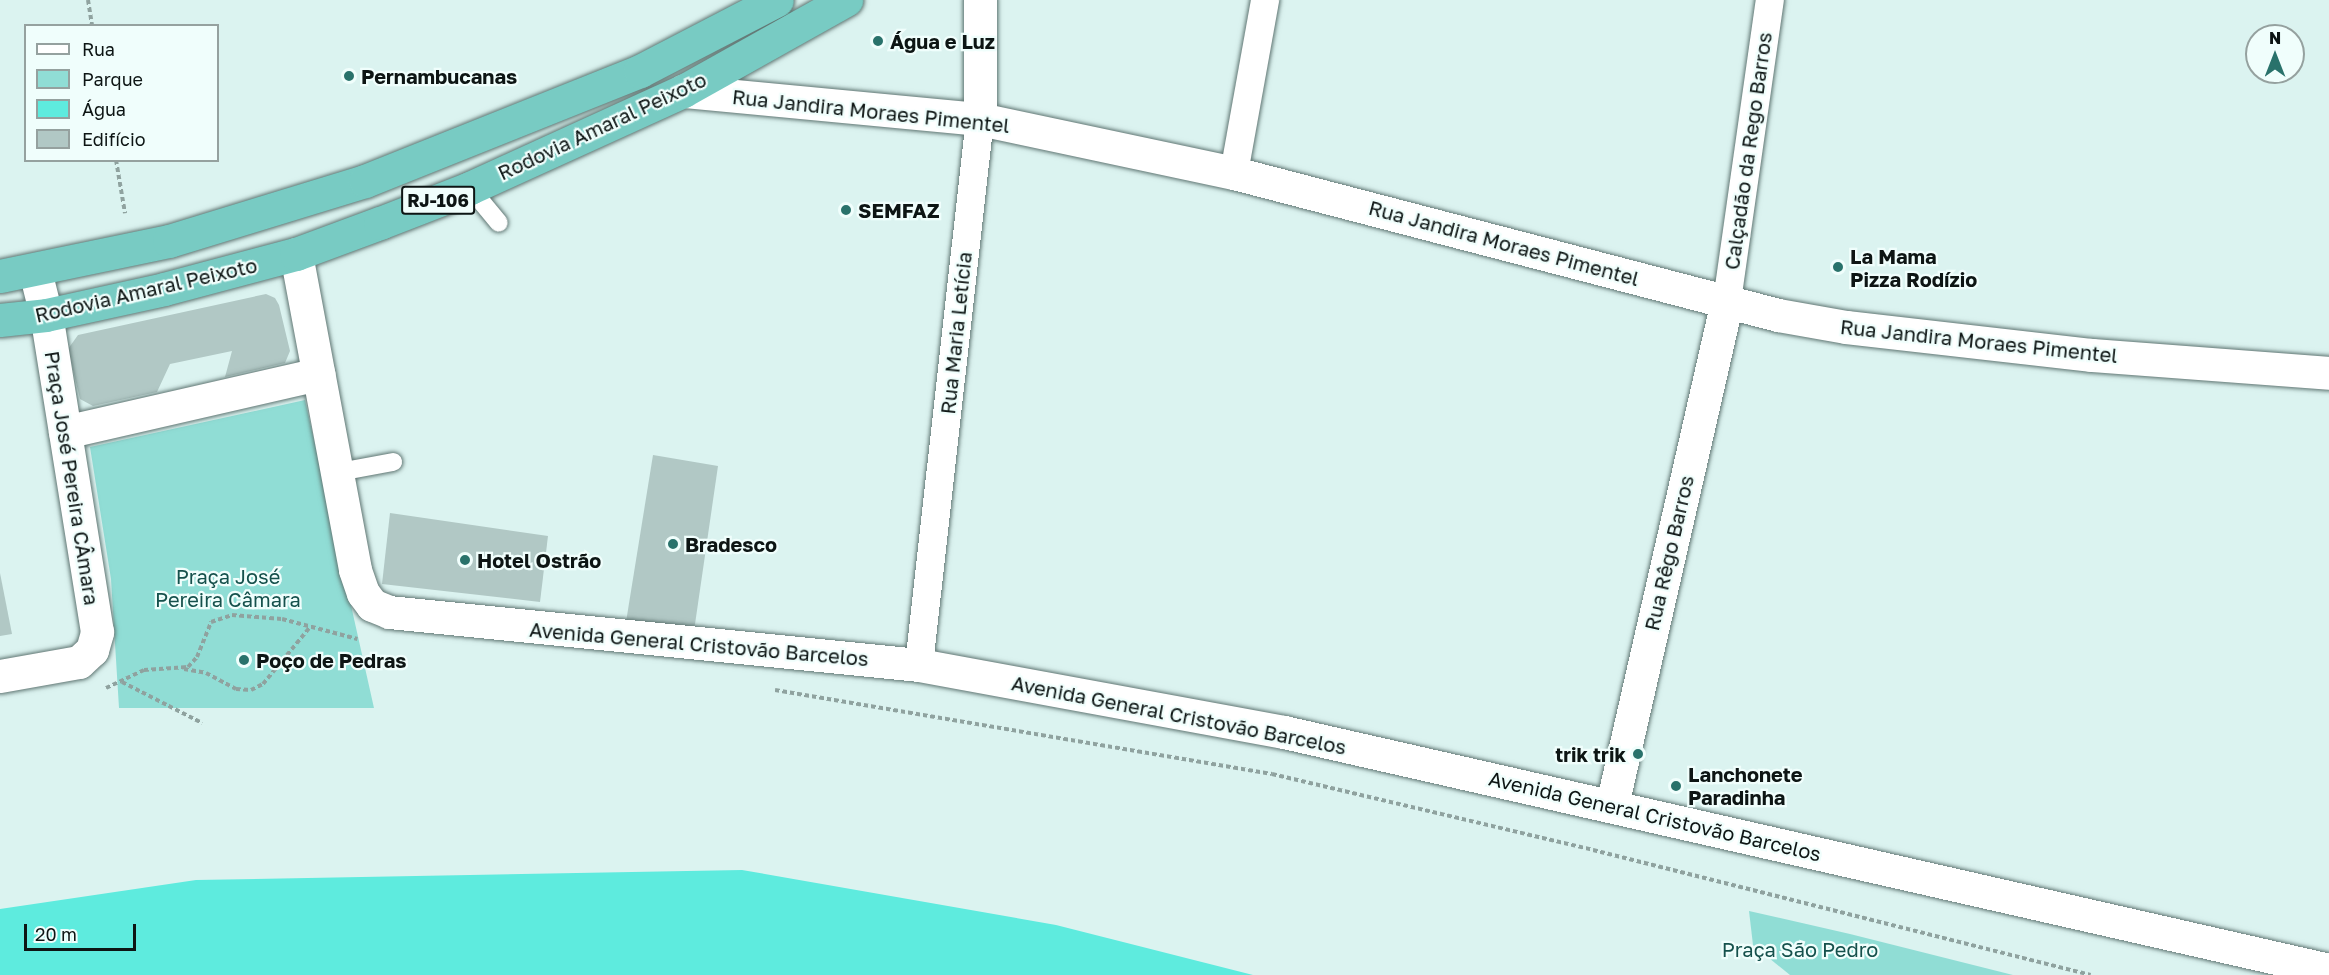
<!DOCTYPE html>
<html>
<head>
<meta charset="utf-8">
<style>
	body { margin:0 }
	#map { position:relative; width:2329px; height:975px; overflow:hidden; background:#dbf3f0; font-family:"Golos Text",sans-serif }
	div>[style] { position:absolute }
	.green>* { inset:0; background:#90ddd5 }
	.water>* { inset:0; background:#5eebde }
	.building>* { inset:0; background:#b1c8c5 }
	.path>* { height:4px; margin-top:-2px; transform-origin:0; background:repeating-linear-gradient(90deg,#8fa29f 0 4.5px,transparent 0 7.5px) }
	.roads { filter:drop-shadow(0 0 2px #607673) drop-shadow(0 0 2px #607673) }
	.service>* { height:18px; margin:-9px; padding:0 9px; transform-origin:9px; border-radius:9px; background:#fff }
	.pedestrian>* { height:28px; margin:-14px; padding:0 14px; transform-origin:14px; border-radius:14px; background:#fff }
	.minor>* { height:33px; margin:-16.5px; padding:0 16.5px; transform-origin:16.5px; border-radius:16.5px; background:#fff }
	.tertiary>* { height:33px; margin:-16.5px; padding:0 16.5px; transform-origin:16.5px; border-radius:16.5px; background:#fff }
	.trunk>* { height:33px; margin:-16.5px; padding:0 16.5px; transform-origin:16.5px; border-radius:16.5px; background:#78cbc3 }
	.dots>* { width:16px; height:16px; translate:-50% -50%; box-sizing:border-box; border:3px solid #f0fefc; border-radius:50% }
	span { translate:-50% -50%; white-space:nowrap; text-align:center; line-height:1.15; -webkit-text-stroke:4.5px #f0fefc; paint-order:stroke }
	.shield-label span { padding:2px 4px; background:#f0fefc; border:2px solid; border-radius:4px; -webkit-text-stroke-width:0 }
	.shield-label { font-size:18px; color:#0d1514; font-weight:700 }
	.poi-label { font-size:20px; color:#0d1514; font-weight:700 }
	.left { translate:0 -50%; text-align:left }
	.right { translate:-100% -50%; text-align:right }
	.street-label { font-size:20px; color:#0d1514 }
	.park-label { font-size:20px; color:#15514c }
	.legend { position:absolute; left:24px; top:24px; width:195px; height:138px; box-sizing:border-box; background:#f0fefc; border:2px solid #95a19f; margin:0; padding:8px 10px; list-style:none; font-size:18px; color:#0d1514 }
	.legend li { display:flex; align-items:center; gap:12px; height:30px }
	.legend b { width:30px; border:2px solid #95a19f }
	.north { position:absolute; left:2245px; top:24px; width:60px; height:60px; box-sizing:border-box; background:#f0fefc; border:2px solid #95a19f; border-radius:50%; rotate:0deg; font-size:16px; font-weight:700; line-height:24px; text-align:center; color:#0d1514 }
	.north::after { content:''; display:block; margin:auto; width:21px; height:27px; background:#29726b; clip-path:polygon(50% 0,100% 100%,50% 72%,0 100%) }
	.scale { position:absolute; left:24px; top:924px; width:112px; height:27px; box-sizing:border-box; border:3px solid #0d1514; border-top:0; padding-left:8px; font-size:18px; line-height:21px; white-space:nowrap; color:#0d1514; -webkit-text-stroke:4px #f0fefc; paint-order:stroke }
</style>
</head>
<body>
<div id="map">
	<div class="green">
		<i style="clip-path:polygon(305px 400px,374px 708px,119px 708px,111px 579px,90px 447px)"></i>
		<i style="clip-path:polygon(1749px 911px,1850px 934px,2013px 975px,1790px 975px,1753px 945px)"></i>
	</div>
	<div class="water">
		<i style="clip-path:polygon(742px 870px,1056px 925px,1253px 975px,0 975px,0 909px,196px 880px)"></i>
	</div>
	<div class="building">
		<i style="clip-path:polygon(266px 294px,275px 298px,279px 305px,290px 351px,285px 363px,225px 377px,232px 351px,170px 364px,157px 392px,93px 406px,80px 399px,68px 349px,78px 335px)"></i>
		<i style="clip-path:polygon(653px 455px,718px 466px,694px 631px,626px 622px)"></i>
		<i style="clip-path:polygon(390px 513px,548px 536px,540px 602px,382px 584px)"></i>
		<i style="clip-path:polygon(0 573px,12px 634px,0 636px)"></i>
	</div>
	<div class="path">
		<i style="left:88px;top:0;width:26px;rotate:81deg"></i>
		<i style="left:116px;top:160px;width:54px;rotate:80.4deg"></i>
		<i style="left:184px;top:669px;width:22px;rotate:10deg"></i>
		<i style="left:206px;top:673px;width:34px;rotate:28deg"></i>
		<i style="left:236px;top:689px;width:15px;rotate:4deg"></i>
		<i style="left:251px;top:690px;width:13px;rotate:-27deg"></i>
		<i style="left:263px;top:684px;width:74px;rotate:-50.5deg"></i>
		<i style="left:122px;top:682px;width:90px;rotate:27.1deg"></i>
		<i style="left:106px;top:688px;width:42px;rotate:-25.3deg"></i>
		<i style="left:144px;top:670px;width:44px;rotate:-3.9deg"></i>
		<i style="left:188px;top:667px;width:13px;rotate:-48deg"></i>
		<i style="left:197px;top:657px;width:38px;rotate:-68deg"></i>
		<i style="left:211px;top:622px;width:22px;rotate:-18deg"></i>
		<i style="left:232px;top:615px;width:50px;rotate:4.6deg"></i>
		<i style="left:282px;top:619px;width:78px;rotate:14.9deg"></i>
		<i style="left:775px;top:690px;width:504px;rotate:9.59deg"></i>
		<i style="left:1272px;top:774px;width:330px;rotate:13.3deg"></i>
		<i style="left:1593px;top:850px;width:513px;rotate:14.09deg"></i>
	</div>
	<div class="roads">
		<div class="service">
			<i style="left:470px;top:188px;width:45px;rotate:50.4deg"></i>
			<i style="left:339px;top:472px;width:55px;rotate:-10.5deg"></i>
		</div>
		<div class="pedestrian">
			<i style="left:1234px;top:173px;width:176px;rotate:-79.8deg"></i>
			<i style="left:1727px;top:301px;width:304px;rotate:-81.9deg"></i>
			<i style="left:919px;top:665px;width:549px;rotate:-83.63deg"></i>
		</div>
		<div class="minor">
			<i style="left:683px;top:91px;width:298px;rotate:5.4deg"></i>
			<i style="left:980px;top:119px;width:260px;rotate:12deg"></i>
			<i style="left:1234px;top:173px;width:562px;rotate:14.63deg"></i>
			<i style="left:1778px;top:315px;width:69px;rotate:10deg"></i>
			<i style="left:1846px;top:327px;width:248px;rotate:6.5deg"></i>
			<i style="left:2092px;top:355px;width:238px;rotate:4.3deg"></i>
			<i style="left:980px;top:119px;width:119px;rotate:-90deg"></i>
			<i style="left:1612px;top:805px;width:517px;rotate:-77.15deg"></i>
		</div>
		<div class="tertiary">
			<i style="left:296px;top:254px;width:321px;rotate:79.4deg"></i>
			<i style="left:355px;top:570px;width:24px;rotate:71deg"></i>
			<i style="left:363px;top:593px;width:15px;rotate:53deg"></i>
			<i style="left:372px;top:605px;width:18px;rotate:22deg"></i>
			<i style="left:389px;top:612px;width:533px;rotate:5.71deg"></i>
			<i style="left:919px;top:665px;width:371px;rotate:10.4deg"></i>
			<i style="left:1284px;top:732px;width:1072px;rotate:12.83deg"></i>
			<i style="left:65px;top:432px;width:260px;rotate:-12.9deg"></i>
			<i style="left:0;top:676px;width:80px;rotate:-10deg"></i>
			<i style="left:79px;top:662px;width:18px;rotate:-43deg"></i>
			<i style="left:92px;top:650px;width:19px;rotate:-74deg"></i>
			<i style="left:97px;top:632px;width:321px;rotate:-99.1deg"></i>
			<i style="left:46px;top:315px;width:45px;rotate:-104deg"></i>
		</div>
		<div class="trunk">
			<i style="left:0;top:276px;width:173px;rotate:-11.7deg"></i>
			<i style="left:169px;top:241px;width:205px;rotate:-17deg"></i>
			<i style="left:365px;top:181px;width:296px;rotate:-21.8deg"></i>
			<i style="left:640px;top:71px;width:154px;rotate:-27.4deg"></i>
			<i style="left:0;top:320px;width:46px;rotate:-6.2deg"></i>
			<i style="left:46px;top:315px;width:121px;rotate:-12.4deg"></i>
			<i style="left:164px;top:289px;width:137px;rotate:-14.9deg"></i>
			<i style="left:296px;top:254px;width:90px;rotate:-20.3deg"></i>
			<i style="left:380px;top:223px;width:97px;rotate:-21.3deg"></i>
			<i style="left:470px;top:188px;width:234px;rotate:-24.5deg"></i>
			<i style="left:683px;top:91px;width:187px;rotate:-29.2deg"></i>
		</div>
	</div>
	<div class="dots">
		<i style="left:878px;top:41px;background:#29726b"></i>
		<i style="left:349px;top:76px;background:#29726b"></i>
		<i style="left:846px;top:210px;background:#29726b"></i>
		<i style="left:1838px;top:267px;background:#29726b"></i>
		<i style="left:673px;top:544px;background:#29726b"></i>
		<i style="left:465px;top:560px;background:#29726b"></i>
		<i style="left:244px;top:660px;background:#29726b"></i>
		<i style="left:1638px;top:754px;background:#29726b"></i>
		<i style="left:1676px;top:786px;background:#29726b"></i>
	</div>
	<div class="shield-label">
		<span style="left:438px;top:200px">RJ-106</span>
	</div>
	<div class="poi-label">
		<span class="left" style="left:890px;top:41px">Água e Luz</span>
		<span class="left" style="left:361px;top:76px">Pernambucanas</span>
		<span class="left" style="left:858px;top:210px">SEMFAZ</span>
		<span class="left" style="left:1850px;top:268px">La Mama<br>Pizza Rodízio</span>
		<span class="left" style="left:685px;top:544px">Bradesco</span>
		<span class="left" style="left:477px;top:560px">Hotel Ostrão</span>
		<span class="left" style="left:256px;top:660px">Poço de Pedras</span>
		<span class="right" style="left:1626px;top:754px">trik trik</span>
		<span class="left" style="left:1688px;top:786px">Lanchonete<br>Paradinha</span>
	</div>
	<div class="street-label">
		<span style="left:871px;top:111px;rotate:6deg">Rua Jandira Moraes Pimentel</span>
		<span style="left:602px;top:126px;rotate:-25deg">Rodovia Amaral Peixoto</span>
		<span style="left:1748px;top:151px;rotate:-82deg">Calçadão da Rego Barros</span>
		<span style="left:1504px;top:243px;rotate:15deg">Rua Jandira Moraes Pimentel</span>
		<span style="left:146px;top:290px;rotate:-13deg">Rodovia Amaral Peixoto</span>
		<span style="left:956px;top:333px;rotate:-84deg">Rua Maria Letícia</span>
		<span style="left:1979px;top:341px;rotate:6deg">Rua Jandira Moraes Pimentel</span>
		<span style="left:72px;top:478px;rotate:81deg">Praça José Pereira CÂmara</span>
		<span style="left:1669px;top:553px;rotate:-77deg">Rua Rêgo Barros</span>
		<span style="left:699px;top:644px;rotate:5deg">Avenida General Cristovão Barcelos</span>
		<span style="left:1179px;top:715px;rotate:11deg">Avenida General Cristovão Barcelos</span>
		<span style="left:1655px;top:816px;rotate:13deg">Avenida General Cristovão Barcelos</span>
	</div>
	<div class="park-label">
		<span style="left:228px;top:588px">Praça José<br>Pereira Câmara</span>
		<span style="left:1800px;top:949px">Praça São Pedro</span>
	</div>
	<ul class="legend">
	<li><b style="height:8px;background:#fff"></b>Rua</li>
	<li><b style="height:16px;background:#90ddd5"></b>Parque</li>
	<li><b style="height:16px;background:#5eebde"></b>Água</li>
	<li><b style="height:16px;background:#b1c8c5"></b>Edifício</li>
	</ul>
	<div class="north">N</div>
	<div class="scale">20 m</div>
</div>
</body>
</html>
